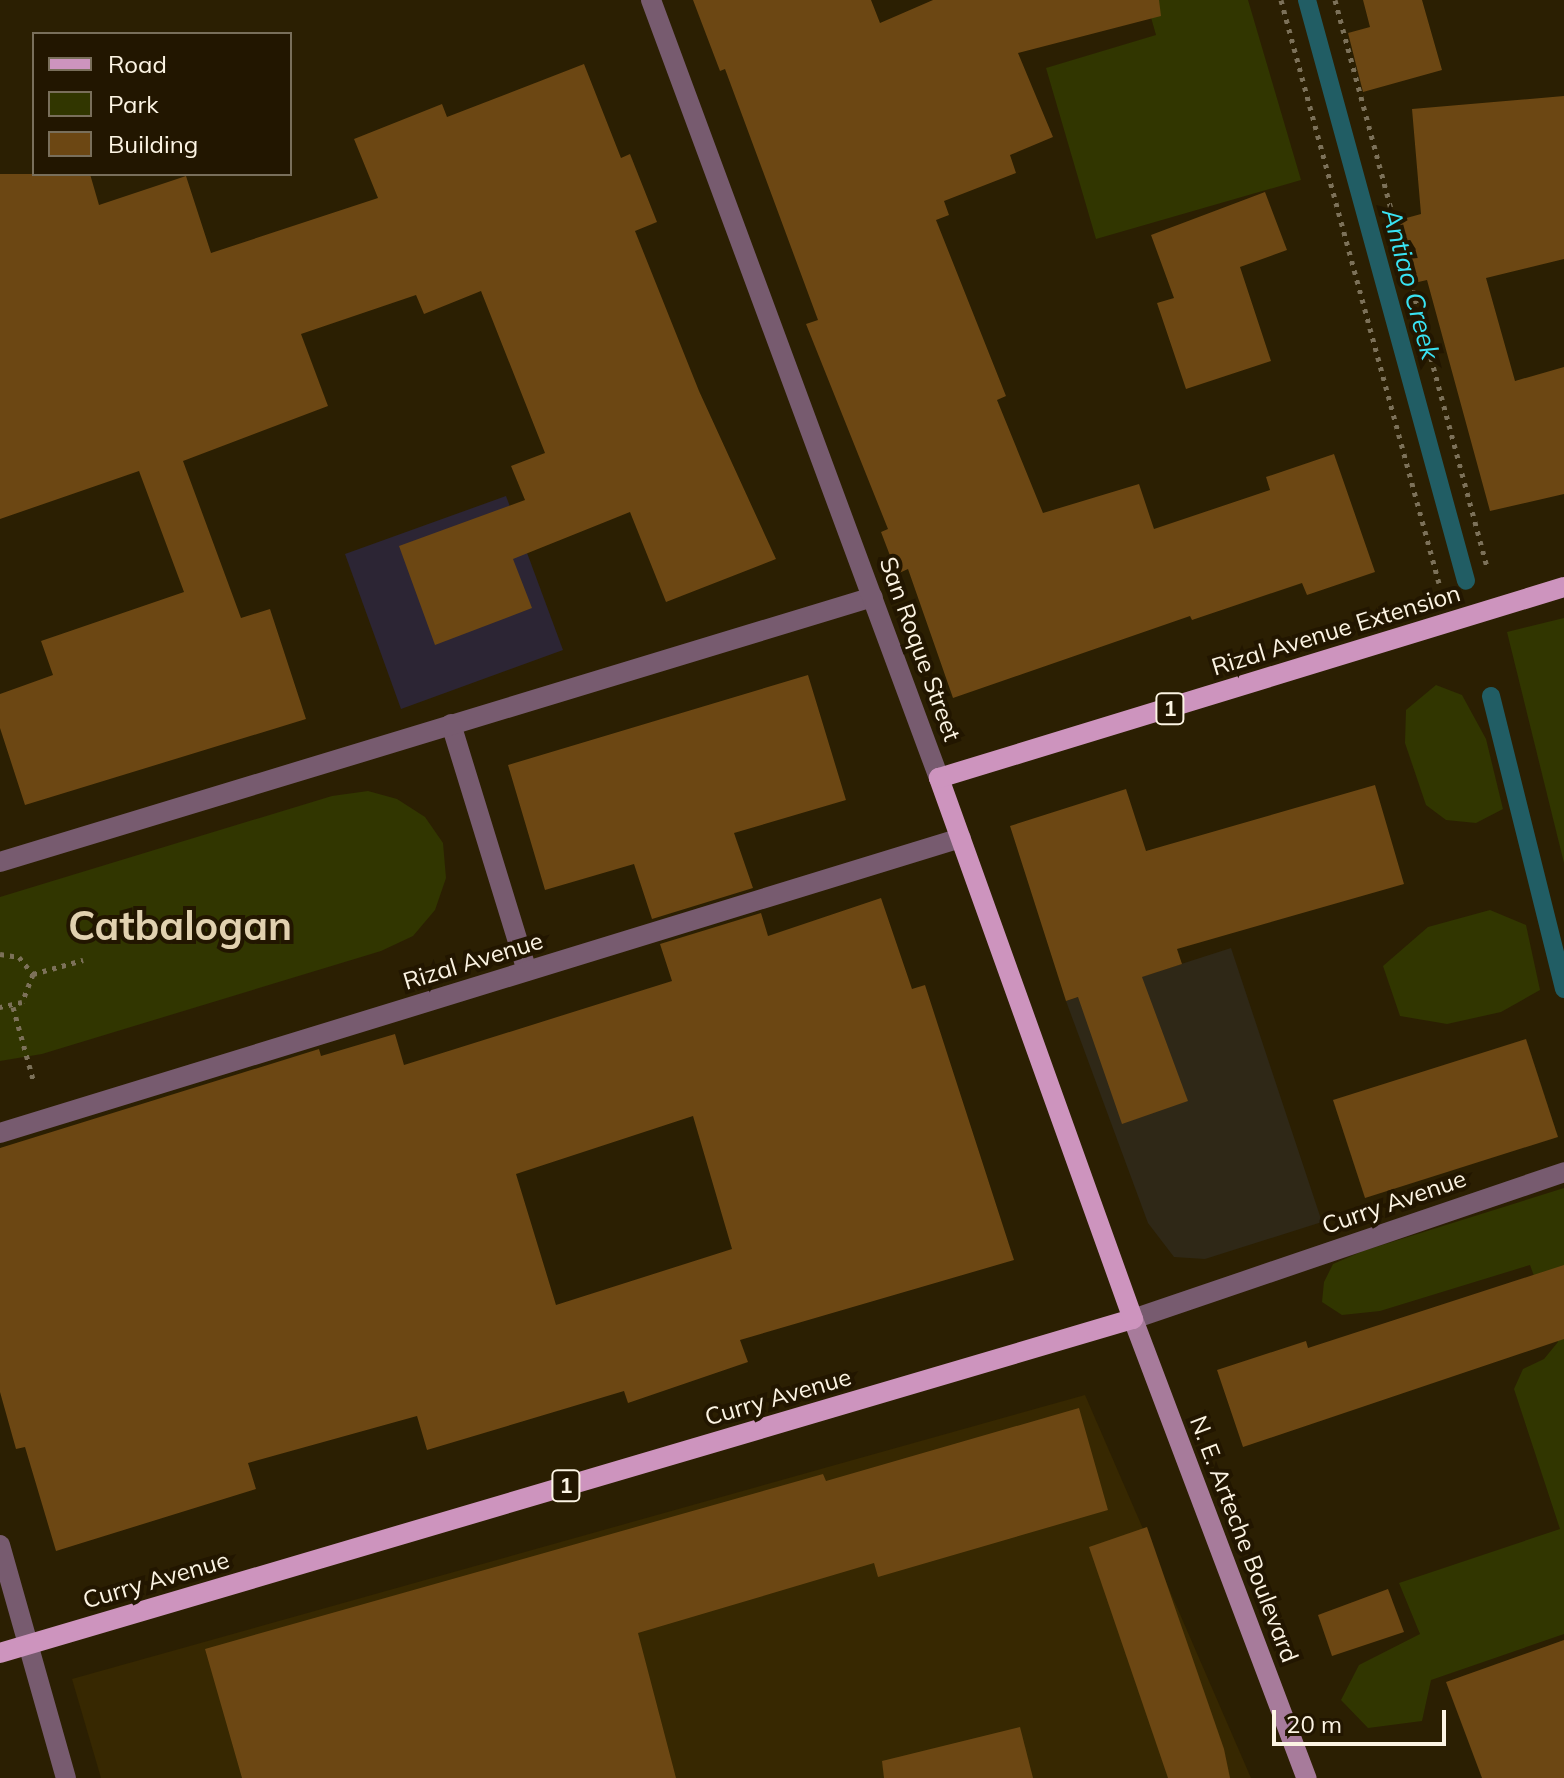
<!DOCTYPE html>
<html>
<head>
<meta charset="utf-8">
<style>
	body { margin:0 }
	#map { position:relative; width:1564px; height:1778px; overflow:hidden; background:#2b1f02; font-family:Mulish,sans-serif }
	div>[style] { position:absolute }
	.commercial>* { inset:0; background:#2c2534 }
	.industrial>* { inset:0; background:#2f2817 }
	.built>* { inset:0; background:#372801 }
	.green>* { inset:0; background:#313600 }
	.stream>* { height:18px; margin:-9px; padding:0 9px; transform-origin:9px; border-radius:9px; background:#215d64 }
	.building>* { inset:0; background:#6c4713 }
	.path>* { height:5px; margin-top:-2.5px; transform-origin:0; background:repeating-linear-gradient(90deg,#7c7159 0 4px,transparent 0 10px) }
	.service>* { height:20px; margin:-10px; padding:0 10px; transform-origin:10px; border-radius:10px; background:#775b6f }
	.minor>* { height:20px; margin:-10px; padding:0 10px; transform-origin:10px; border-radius:10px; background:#775b6f }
	.tertiary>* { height:20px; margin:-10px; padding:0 10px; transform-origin:10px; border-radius:10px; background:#775b6f }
	.secondary>* { height:20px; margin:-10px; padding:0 10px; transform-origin:10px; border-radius:10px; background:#a77b9b }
	.primary>* { height:20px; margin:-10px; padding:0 10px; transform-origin:10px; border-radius:10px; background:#cd94be }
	span { translate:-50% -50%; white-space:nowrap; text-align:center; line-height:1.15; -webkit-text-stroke:8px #221600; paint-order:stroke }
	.shield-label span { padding:2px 6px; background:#221600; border:2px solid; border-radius:6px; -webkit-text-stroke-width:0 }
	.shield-label { font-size:22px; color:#fcf4e3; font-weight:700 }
	.street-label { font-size:24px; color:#fcf4e3 }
	.water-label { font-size:26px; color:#39e3f3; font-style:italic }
	.town-label { font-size:40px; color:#e1d1b0; font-weight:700 }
	.legend { position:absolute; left:32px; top:32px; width:260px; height:144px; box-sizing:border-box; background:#221600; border:2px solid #796f5b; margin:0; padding:10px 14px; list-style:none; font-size:24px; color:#fcf4e3 }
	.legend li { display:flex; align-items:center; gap:16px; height:40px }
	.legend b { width:40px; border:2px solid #796f5b }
	.scale { position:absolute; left:1272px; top:1710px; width:174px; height:36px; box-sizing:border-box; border:4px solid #fcf4e3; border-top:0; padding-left:10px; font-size:24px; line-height:28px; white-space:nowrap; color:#fcf4e3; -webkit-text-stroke:6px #221600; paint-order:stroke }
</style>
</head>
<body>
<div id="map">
	<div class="commercial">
		<i style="clip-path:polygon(506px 496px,563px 650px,401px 709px,345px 554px)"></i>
	</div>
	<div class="industrial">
		<i style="clip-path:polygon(1231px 948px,1322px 1222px,1205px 1259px,1174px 1257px,1148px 1223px,1066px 1001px)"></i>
	</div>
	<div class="built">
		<i style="clip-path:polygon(1085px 1395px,1251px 1778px,101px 1778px,72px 1679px)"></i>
	</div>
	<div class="green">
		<i style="clip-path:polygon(1146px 0,1248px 0,1301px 180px,1096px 239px,1046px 68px,1156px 35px)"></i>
		<i style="clip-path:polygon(1564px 618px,1564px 863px,1507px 632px)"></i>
		<i style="clip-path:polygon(1436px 685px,1462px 695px,1486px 739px,1503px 809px,1476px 823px,1446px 820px,1426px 805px,1405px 743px,1406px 710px)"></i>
		<i style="clip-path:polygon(368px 791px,397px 799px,425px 817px,443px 843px,446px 878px,435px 910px,413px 936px,381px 951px,42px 1054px,0 1061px,0 897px,332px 796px)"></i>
		<i style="clip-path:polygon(1490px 910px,1526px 925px,1540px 990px,1501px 1012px,1447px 1024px,1400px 1016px,1383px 966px,1428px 927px)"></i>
		<i style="clip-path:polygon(1564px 1188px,1564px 1634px,1431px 1680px,1422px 1721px,1368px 1728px,1341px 1700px,1359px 1665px,1420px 1634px,1399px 1583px,1560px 1529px,1514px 1389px,1523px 1369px,1544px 1359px,1558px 1342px,1530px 1265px,1380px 1311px,1342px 1315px,1322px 1302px,1324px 1282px,1333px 1264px,1363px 1251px)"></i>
	</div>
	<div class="stream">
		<i style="left:1307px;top:0;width:602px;rotate:74.69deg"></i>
		<i style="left:1491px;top:696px;width:302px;rotate:76deg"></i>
	</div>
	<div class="building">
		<i style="clip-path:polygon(693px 0,871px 0,880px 23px,933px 0,1159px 0,1161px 16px,1018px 53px,1053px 137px,1010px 155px,1016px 173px,944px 201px,949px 215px,936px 220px,1006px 396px,997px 400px,1043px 513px,1139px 484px,1154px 529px,1270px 490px,1266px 477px,1334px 454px,1375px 572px,1307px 595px,1302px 583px,1192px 620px,1190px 616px,953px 698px,908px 569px,897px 574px,881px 532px,888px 529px,806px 324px,818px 320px,725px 69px,720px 71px)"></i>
		<i style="clip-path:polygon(1363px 0,1422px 0,1442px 70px,1363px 92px,1348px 33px,1370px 27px)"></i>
		<i style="clip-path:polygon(584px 64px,621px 158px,630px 154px,657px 222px,635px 231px,699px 391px,776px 559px,666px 602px,630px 512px,513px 559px,532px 608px,435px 645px,399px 546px,525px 500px,511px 466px,545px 453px,481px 291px,424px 314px,416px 295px,301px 334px,328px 406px,183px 461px,241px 618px,270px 609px,306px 719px,25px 805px,0 728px,0 694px,53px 675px,41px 641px,184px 592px,139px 471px,0 519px,0 174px,90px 174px,99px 205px,186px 176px,211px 253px,378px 198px,354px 139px,442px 104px,447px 117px)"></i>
		<i style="clip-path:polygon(1564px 96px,1564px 259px,1486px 278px,1515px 381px,1564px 367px,1564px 494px,1490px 511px,1427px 280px,1414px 283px,1399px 220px,1421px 214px,1412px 109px)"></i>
		<i style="clip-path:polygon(1265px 192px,1287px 250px,1240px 267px,1271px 361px,1186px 389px,1157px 303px,1174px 298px,1151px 235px)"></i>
		<i style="clip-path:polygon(808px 675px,846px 800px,734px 833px,753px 888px,652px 919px,634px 864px,545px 890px,508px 765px)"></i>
		<i style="clip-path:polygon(1375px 785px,1404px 884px,1177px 949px,1182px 964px,1142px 977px,1188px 1101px,1122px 1124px,1078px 997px,1066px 1001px,1010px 826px,1126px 789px,1146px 851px)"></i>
		<i style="clip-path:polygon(evenodd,881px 898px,912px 989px,925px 985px,1014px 1260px,740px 1340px,748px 1362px,628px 1403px,624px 1391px,427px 1450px,417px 1416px,248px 1463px,256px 1489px,56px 1551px,25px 1447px,16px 1449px,0 1392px,0 1148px,319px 1049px,321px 1056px,395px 1034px,404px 1065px,672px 981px,660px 944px,761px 913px,768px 936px,881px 898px,693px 1116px,732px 1249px,556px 1305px,516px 1174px,693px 1116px)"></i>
		<i style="clip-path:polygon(1526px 1039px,1558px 1137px,1365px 1198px,1333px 1100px)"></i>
		<i style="clip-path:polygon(1564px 1265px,1564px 1339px,1243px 1447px,1217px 1370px,1306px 1341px,1308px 1348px)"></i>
		<i style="clip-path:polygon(1079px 1408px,1108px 1510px,878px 1577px,874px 1563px,638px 1633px,676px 1778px,242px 1778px,205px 1649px,823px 1474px,826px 1481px)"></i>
		<i style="clip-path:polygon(1147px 1527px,1224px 1749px,1230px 1778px,1168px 1778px,1089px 1547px)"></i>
		<i style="clip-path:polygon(1388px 1589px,1404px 1632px,1332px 1656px,1318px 1615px)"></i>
		<i style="clip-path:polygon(1564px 1640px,1564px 1778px,1482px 1778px,1446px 1682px)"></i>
		<i style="clip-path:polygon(1020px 1727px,1033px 1778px,884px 1778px,882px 1761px)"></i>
	</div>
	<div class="path">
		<i style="left:1281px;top:0;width:604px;rotate:74.84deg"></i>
		<i style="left:1335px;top:0;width:587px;rotate:74.99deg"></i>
		<i style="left:0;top:954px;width:19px;rotate:9deg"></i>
		<i style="left:19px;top:957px;width:22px;rotate:51deg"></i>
		<i style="left:33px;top:974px;width:30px;rotate:111deg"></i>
		<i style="left:22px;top:1002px;width:23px;rotate:167deg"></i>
		<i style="left:33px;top:974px;width:52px;rotate:-15.6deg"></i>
		<i style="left:13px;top:1007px;width:75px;rotate:74.5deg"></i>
	</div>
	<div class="service">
		<i style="left:1133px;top:1319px;width:455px;rotate:-18.8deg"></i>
	</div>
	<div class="minor">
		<i style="left:451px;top:724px;width:258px;rotate:72.9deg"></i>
		<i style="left:0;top:862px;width:912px;rotate:-16.89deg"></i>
		<i style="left:0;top:1133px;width:1005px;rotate:-17.07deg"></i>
		<i style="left:0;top:1545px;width:242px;rotate:74.2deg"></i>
	</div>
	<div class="tertiary">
		<i style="left:651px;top:0;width:830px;rotate:69.69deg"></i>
	</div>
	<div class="secondary">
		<i style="left:1133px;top:1319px;width:491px;rotate:69.3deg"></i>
	</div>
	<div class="primary">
		<i style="left:0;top:1653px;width:1181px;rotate:-16.43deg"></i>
		<i style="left:1133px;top:1319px;width:575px;rotate:-109.73deg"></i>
		<i style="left:939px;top:778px;width:654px;rotate:-16.99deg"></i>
	</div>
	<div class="shield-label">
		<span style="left:1170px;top:709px">1</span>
		<span style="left:566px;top:1486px">1</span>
	</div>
	<div class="street-label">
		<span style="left:1336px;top:630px;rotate:-17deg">Rizal Avenue Extension</span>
		<span style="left:920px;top:649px;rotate:70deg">San Roque Street</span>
		<span style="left:473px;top:961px;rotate:-17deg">Rizal Avenue</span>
		<span style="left:1394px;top:1202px;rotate:-19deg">Curry Avenue</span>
		<span style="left:778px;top:1397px;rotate:-16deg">Curry Avenue</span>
		<span style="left:1244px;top:1539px;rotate:69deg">N. E. Arteche Boulevard</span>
		<span style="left:156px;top:1580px;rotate:-16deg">Curry Avenue</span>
	</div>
	<div class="water-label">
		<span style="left:1411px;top:284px;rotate:75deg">Antiao Creek</span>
	</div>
	<div class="town-label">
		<span style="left:180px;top:925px">Catbalogan</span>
	</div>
	<ul class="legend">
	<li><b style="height:10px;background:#cd94be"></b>Road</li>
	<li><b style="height:22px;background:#313600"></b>Park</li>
	<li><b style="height:22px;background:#6c4713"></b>Building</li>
	</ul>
	<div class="scale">20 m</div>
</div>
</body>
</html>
